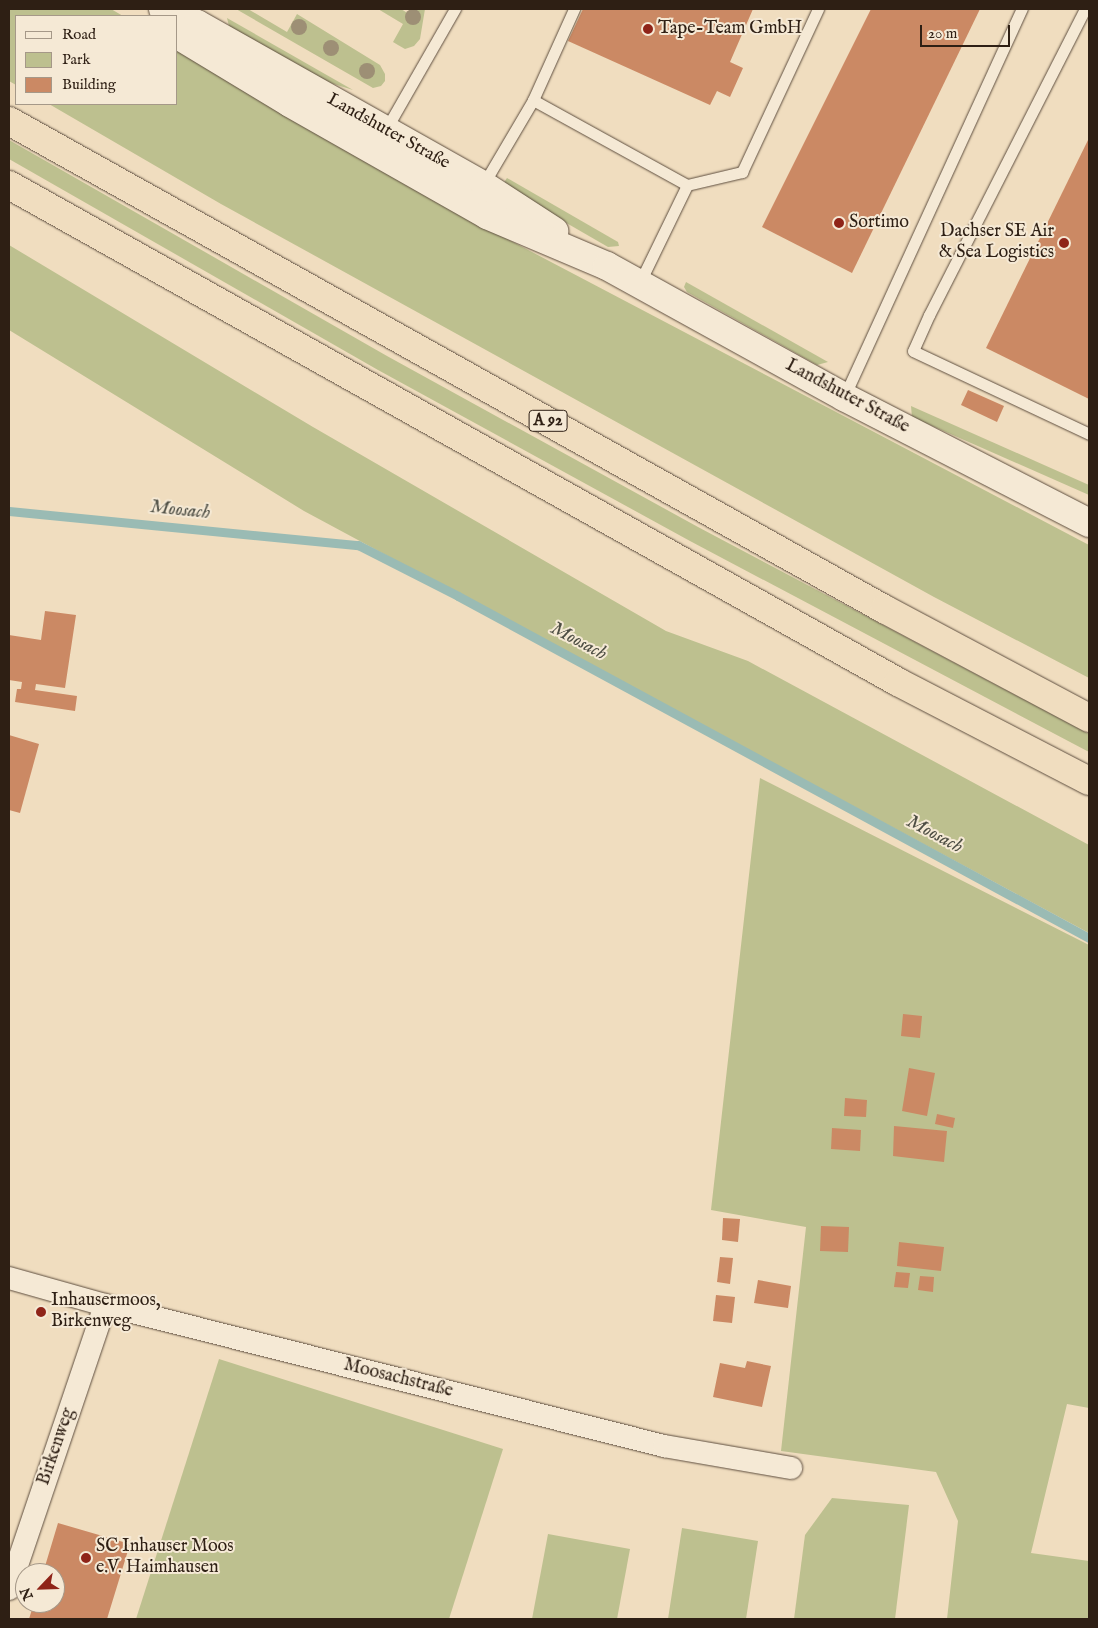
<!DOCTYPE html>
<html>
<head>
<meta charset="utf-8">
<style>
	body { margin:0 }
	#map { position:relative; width:1098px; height:1628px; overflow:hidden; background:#f0ddbf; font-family:"IM FELL English",serif }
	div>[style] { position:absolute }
	.green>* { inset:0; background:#bdc08f }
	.stream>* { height:9px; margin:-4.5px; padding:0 4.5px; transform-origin:4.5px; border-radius:4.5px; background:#9abbb4 }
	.building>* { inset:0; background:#cb8964 }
	.roads { filter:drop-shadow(0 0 1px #5e4e3f) drop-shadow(0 0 1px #5e4e3f) }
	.lane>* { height:11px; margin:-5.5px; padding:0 5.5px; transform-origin:5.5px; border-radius:5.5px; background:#f5e9d5 }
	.street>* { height:22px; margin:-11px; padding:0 11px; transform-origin:11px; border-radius:11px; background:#f5e9d5 }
	.secondary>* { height:28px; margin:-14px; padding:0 14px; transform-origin:14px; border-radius:14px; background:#f5e9d5 }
	.highway>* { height:28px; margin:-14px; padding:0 14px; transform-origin:14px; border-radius:14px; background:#f0ddbf }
	.trees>* { width:16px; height:16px; margin:-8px; border-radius:50%; background:#9d8f75 }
	.dots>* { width:14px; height:14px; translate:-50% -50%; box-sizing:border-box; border:2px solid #f5e9d5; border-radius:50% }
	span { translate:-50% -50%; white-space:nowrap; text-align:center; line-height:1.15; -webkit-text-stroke:4px #f5e9d5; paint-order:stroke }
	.shield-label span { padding:1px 4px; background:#f5e9d5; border:1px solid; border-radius:4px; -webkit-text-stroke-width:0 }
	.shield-label { font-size:16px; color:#2e1f14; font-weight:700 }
	.poi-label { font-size:18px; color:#2e1f14 }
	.left { translate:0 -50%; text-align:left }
	.right { translate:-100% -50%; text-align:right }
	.street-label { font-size:18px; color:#2e1f14 }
	.water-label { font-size:19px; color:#4e4e44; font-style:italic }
	.frame { position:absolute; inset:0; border:10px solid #2e1f14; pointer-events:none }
	.legend { position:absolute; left:15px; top:15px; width:162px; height:90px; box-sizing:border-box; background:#f5e9d5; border:1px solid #a59888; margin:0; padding:6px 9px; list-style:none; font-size:15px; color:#2e1f14 }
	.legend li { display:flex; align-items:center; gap:10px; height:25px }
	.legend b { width:25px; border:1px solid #a59888 }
	.north { position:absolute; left:15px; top:1563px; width:50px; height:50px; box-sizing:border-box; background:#f5e9d5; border:1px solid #a59888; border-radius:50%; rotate:246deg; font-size:14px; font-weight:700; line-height:20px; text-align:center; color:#2e1f14 }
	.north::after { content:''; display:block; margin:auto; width:18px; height:22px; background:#8f2418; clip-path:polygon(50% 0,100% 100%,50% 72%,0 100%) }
	.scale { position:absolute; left:920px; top:25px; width:90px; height:22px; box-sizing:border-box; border:2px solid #2e1f14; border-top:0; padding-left:6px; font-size:15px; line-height:18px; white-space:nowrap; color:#2e1f14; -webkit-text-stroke:4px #f5e9d5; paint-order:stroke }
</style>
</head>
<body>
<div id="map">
	<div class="green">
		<i style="clip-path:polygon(9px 9px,111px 9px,123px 16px,16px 16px,16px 85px,9px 81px)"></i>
		<i style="clip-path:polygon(236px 9px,248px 9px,287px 32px,297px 14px,380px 65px,385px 74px,385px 81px,381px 86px,373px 88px)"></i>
		<i style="clip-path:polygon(378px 9px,401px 9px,409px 14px,413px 9px,425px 9px,420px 39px,414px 46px,405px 49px,398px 45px,393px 42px,403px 24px)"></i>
		<i style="clip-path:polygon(227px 18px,353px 90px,321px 80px,231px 34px)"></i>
		<i style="clip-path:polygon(176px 49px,239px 88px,513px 242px,1089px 545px,1089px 678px,934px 597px,221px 204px,49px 104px,176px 104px)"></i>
		<i style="clip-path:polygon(9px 140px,387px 356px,698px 527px,1089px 734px,1089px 752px,690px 541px,378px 370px,9px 159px)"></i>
		<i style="clip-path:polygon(507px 178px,618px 242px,619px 246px,608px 247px,506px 188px,503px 184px)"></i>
		<i style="clip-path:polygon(9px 245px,313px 427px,666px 631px,748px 661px,1089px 845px,1089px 933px,304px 511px,9px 330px)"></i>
		<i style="clip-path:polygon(686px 282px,828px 362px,817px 365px,687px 292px,684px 287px)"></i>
		<i style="clip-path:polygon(911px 406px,1089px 485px,1089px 495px,912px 417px)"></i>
		<i style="clip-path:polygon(760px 778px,1089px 945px,1089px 1408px,1067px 1404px,1031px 1553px,1089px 1561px,1089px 1619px,947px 1619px,958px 1521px,936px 1472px,781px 1451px,806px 1227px,711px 1210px)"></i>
		<i style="clip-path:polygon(219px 1359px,503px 1449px,449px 1619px,136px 1619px)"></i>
		<i style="clip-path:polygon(832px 1498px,909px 1505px,895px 1619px,794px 1619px,805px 1535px)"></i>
		<i style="clip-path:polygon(682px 1528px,758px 1541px,746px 1619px,668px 1619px)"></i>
		<i style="clip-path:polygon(548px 1534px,630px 1549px,617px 1619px,532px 1619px)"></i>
	</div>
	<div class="stream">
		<i style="left:9px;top:511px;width:351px;rotate:5.6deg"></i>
		<i style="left:358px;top:545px;width:112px;rotate:27deg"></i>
		<i style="left:458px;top:596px;width:718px;rotate:28.46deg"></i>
	</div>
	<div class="building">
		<i style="clip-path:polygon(583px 9px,753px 9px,730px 62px,743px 68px,730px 97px,717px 91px,710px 105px,568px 41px)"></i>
		<i style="clip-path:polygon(871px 9px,980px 9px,852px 273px,762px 227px)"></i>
		<i style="clip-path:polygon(1089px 138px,1089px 399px,986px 348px)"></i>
		<i style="clip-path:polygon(968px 390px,1004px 406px,997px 422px,961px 405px)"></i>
		<i style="clip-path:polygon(45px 611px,76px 615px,65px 688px,36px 684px,35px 690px,77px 696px,75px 711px,15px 702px,17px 689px,21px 689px,22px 682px,9px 680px,9px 635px,41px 640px)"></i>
		<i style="clip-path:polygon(9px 735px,39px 744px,20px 813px,9px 810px)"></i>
		<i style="clip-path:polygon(903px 1014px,922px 1016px,920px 1038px,901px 1036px)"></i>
		<i style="clip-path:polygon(909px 1068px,935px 1073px,927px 1116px,902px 1111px)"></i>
		<i style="clip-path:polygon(845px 1098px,867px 1100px,866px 1117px,844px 1116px)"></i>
		<i style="clip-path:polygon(937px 1114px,955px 1118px,953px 1128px,935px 1124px)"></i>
		<i style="clip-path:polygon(894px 1126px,947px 1131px,944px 1162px,893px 1156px)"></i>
		<i style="clip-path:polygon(832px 1128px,861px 1130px,860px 1151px,831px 1149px)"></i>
		<i style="clip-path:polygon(723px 1218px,740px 1219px,738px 1242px,722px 1240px)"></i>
		<i style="clip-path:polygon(821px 1226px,849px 1227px,848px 1252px,820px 1251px)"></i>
		<i style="clip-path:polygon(899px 1242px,944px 1247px,941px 1271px,897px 1266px)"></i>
		<i style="clip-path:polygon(720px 1257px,733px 1258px,730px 1284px,717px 1282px)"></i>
		<i style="clip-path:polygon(896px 1272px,910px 1273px,908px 1288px,894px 1287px)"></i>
		<i style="clip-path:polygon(920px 1276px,934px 1277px,933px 1292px,918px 1290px)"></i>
		<i style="clip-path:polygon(758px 1280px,791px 1286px,788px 1308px,754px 1303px)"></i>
		<i style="clip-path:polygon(716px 1295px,735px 1297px,732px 1323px,713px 1321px)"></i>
		<i style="clip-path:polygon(747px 1361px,771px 1366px,762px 1407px,713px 1397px,720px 1363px,745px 1368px)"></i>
		<i style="clip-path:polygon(58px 1523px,130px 1544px,107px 1619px,29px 1619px,34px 1603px,55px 1603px,55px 1573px,43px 1573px)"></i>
	</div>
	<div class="roads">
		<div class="lane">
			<i style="left:1085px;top:9px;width:343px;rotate:117deg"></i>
			<i style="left:929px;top:315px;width:39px;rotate:114deg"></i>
			<i style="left:913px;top:351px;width:195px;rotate:25.2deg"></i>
			<i style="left:533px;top:100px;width:100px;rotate:-65.7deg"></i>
			<i style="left:385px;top:131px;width:141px;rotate:-60.2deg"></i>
			<i style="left:483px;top:185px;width:99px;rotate:-59.5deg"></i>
			<i style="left:533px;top:100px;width:176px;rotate:28.9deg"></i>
			<i style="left:639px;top:284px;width:110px;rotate:-64.1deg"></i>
			<i style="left:687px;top:185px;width:57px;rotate:-13.3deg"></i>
			<i style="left:742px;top:172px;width:180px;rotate:-65deg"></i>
			<i style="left:844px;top:397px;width:427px;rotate:-65.4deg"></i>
		</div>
		<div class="street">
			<i style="left:9px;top:1278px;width:100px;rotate:15.7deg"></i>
			<i style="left:105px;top:1305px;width:577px;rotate:14.16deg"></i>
			<i style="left:664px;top:1446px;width:129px;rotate:9.8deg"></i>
			<i style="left:9px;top:1589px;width:300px;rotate:-71.3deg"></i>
		</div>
		<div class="secondary">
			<i style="left:163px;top:9px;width:37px;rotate:24deg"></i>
			<i style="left:197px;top:24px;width:328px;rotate:29.4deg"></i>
			<i style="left:483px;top:185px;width:85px;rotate:32.9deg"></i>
			<i style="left:176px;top:34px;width:133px;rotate:31.2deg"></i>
			<i style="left:290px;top:103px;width:227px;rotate:29.6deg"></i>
			<i style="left:487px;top:215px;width:130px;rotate:23deg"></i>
			<i style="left:607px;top:266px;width:271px;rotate:28.9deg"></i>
			<i style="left:844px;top:397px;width:276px;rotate:27.2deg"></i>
		</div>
		<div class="highway">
			<i style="left:9px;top:121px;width:1002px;rotate:29.15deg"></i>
			<i style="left:884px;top:609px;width:232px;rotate:28deg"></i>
			<i style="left:9px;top:185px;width:1018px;rotate:29.21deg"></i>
			<i style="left:898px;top:682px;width:215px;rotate:27.4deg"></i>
		</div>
	</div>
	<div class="trees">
		<i style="left:413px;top:17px"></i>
		<i style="left:299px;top:27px"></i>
		<i style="left:331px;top:48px"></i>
		<i style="left:367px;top:71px"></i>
	</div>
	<div class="dots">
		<i style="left:648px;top:29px;background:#8f2418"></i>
		<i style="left:839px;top:223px;background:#8f2418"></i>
		<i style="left:1064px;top:243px;background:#8f2418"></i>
		<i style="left:41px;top:1312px;background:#8f2418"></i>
		<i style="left:86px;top:1558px;background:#8f2418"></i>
	</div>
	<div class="shield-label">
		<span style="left:548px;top:421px">A 92</span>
	</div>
	<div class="poi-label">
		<span class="left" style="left:658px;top:29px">Tape-Team GmbH</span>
		<span class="left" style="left:849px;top:223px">Sortimo</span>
		<span class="right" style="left:1054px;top:243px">Dachser SE Air<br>&amp; Sea Logistics</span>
		<span class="left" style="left:51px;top:1312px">Inhausermoos,<br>Birkenweg</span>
		<span class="left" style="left:96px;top:1558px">SC Inhauser Moos<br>e.V. Haimhausen</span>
	</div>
	<div class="street-label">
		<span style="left:388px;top:132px;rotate:29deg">Landshuter Straße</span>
		<span style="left:847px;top:397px;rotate:28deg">Landshuter Straße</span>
		<span style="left:398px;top:1379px;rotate:14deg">Moosachstraße</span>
		<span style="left:57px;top:1447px;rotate:-71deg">Birkenweg</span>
	</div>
	<div class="water-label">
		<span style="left:180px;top:511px;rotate:6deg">Moosach</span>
		<span style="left:578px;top:642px;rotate:28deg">Moosach</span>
		<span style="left:934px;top:835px;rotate:28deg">Moosach</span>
	</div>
	<div class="frame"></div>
	<ul class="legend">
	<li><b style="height:6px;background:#f5e9d5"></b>Road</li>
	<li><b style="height:14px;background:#bdc08f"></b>Park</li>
	<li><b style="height:14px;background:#cb8964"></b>Building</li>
	</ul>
	<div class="north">N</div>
	<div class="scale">20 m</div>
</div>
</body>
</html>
